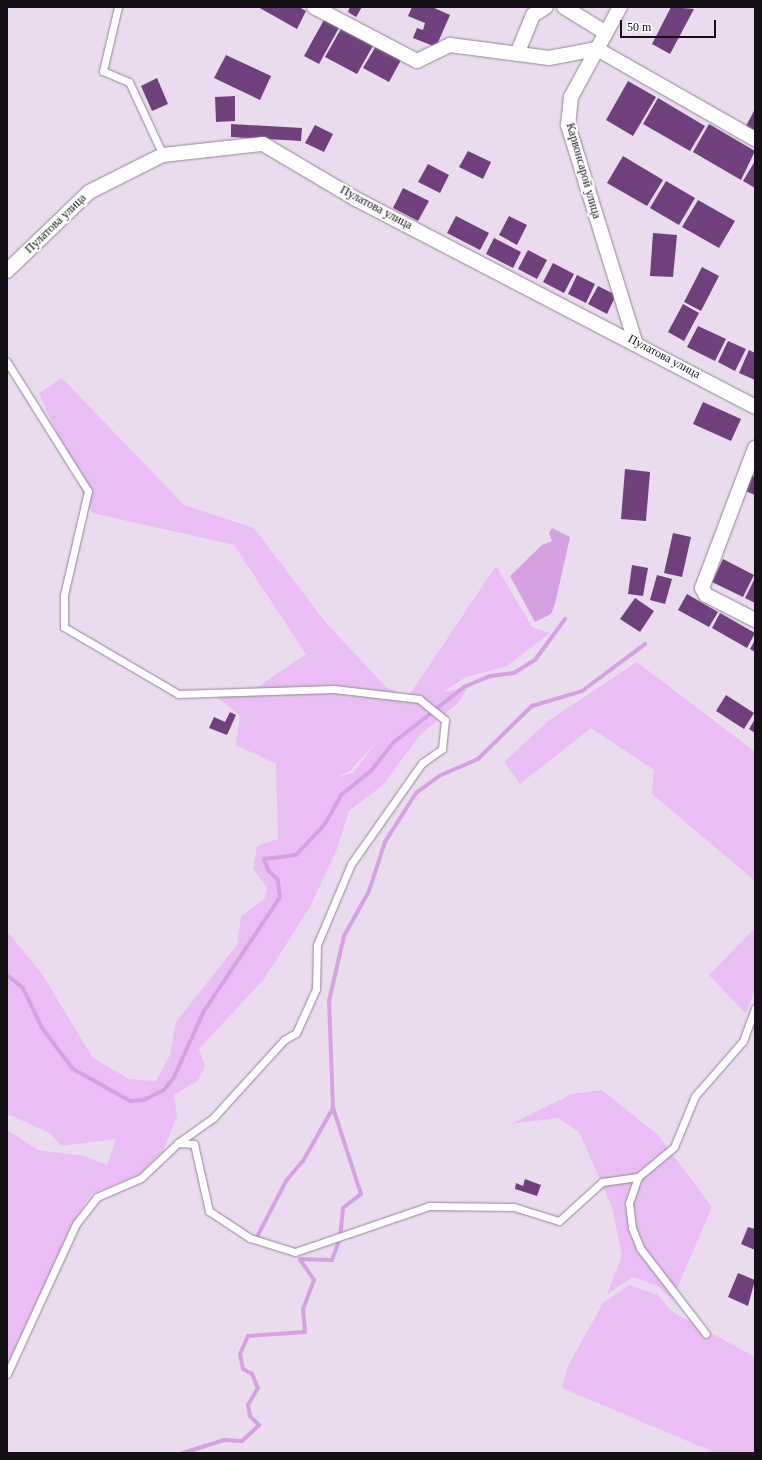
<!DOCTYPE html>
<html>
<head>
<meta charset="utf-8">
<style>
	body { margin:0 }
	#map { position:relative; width:762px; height:1460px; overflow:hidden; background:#eadcee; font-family:Georgia,serif }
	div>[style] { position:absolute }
	.green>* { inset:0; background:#eabef5 }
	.water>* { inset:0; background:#d6a1e3 }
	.stream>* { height:4px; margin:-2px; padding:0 2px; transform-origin:2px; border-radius:2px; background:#d6a1e3 }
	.building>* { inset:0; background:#6f407b }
	.roads { filter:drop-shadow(0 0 1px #928595) drop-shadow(0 0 1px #928595) }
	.lane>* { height:7px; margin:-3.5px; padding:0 3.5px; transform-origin:3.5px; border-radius:3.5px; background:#fff }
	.street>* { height:14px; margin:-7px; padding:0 7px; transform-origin:7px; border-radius:7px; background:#fff }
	span { translate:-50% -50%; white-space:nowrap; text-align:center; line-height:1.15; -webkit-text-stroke:4px #fff; paint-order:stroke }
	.street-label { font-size:12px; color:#151117 }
	.frame { position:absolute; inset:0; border:8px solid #151117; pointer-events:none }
	.scale { position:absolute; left:620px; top:20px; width:96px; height:18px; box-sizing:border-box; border:2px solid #151117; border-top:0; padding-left:5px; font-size:12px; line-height:14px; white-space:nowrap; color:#151117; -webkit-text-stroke:3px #fff; paint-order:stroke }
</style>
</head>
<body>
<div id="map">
	<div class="green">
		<i style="clip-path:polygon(evenodd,62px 378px,184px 505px,254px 528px,326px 623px,386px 687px,408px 697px,496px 566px,532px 627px,550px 633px,507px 666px,466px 677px,443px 692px,468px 687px,457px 704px,420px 735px,383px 785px,349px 811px,337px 849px,310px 907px,264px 979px,199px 1049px,205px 1066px,197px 1081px,174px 1095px,177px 1116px,163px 1151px,137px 1176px,91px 1194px,69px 1231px,7px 1368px,7px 1130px,38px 1150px,84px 1156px,107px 1165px,116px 1139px,61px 1146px,50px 1133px,7px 1114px,7px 931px,42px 974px,93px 1058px,129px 1079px,156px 1081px,170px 1055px,176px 1022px,237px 945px,241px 916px,265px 899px,267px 888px,253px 869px,257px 846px,278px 839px,276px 764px,236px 745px,240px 716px,216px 696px,250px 692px,306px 654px,234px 545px,92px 513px,39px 393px,62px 378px,377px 741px,353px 773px,337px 777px,350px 771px,377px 741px)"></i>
		<i style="clip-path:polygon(637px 662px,755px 752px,755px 881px,652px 794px,654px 770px,591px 728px,520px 784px,504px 762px,548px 721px)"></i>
		<i style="clip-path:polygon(755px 928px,755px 989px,746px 1014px,709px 975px)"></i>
		<i style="clip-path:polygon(602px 1090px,658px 1135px,712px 1207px,672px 1300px,659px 1287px,633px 1277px,607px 1294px,622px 1256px,612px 1207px,579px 1132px,558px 1118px,511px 1124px,572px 1094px)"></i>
		<i style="clip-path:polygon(629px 1285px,658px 1295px,671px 1311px,755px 1357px,755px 1453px,716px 1453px,562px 1388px,568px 1366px,603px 1303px)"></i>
	</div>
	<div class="water">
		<i style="clip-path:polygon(552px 528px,570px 537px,555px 604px,551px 614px,535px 622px,510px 576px,542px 545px,552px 541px,549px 533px)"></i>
	</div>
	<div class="stream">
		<i style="left:7px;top:975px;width:21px;rotate:39deg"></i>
		<i style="left:23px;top:988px;width:44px;rotate:64.6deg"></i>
		<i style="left:42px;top:1028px;width:51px;rotate:52.9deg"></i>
		<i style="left:73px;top:1069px;width:65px;rotate:29.3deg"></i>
		<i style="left:130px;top:1101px;width:14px;rotate:-4deg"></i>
		<i style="left:144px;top:1100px;width:22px;rotate:-27deg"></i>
		<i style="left:164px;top:1090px;width:16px;rotate:-52deg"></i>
		<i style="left:174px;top:1077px;width:72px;rotate:-65.6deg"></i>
		<i style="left:204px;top:1011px;width:137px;rotate:-56.3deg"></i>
		<i style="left:280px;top:897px;width:17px;rotate:-97deg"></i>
		<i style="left:278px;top:880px;width:14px;rotate:-135deg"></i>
		<i style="left:268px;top:870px;width:12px;rotate:-110deg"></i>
		<i style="left:264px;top:859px;width:32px;rotate:-7deg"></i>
		<i style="left:296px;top:855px;width:42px;rotate:-46.9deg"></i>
		<i style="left:325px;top:824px;width:33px;rotate:-61deg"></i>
		<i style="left:341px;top:795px;width:38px;rotate:-39deg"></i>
		<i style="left:371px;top:771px;width:36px;rotate:-52deg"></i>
		<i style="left:393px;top:743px;width:90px;rotate:-38.3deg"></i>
		<i style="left:464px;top:687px;width:28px;rotate:-23deg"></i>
		<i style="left:490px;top:676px;width:24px;rotate:-7deg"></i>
		<i style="left:514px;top:673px;width:25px;rotate:-32deg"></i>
		<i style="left:535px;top:660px;width:51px;rotate:-53.8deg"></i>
		<i style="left:258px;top:1235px;width:61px;rotate:-62.6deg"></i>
		<i style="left:286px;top:1181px;width:26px;rotate:-50deg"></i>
		<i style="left:303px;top:1161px;width:61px;rotate:-60.5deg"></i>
		<i style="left:183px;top:1453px;width:43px;rotate:-17.6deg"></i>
		<i style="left:224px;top:1440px;width:18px;rotate:3deg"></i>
		<i style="left:242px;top:1441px;width:23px;rotate:-43deg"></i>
		<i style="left:259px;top:1425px;width:13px;rotate:-135deg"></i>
		<i style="left:250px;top:1416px;width:11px;rotate:-100deg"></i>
		<i style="left:248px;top:1405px;width:20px;rotate:-60deg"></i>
		<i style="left:258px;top:1388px;width:15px;rotate:-113deg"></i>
		<i style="left:252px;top:1374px;width:10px;rotate:-151deg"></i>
		<i style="left:243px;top:1369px;width:15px;rotate:-101deg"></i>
		<i style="left:240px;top:1354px;width:20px;rotate:-66deg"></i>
		<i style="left:248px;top:1336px;width:57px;rotate:-4deg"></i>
		<i style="left:305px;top:1332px;width:23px;rotate:-95deg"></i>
		<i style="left:303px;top:1309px;width:31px;rotate:-69deg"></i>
		<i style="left:314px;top:1280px;width:25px;rotate:-124deg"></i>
		<i style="left:300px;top:1259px;width:32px;rotate:2deg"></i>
		<i style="left:332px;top:1260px;width:23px;rotate:-70deg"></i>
		<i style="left:340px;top:1238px;width:30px;rotate:-84deg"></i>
		<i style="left:343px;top:1208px;width:23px;rotate:-38deg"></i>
		<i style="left:361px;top:1194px;width:90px;rotate:-108deg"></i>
		<i style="left:333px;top:1108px;width:107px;rotate:-92.1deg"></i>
		<i style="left:329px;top:1001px;width:67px;rotate:-77deg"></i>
		<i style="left:344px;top:936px;width:51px;rotate:-60.9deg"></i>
		<i style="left:369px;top:891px;width:52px;rotate:-71.9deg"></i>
		<i style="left:385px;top:842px;width:58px;rotate:-57.7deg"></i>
		<i style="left:416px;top:793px;width:29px;rotate:-36deg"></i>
		<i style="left:439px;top:776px;width:43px;rotate:-23.6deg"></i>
		<i style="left:478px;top:759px;width:76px;rotate:-44.5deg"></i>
		<i style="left:532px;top:706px;width:52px;rotate:-16.7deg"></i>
		<i style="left:582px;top:691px;width:79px;rotate:-36.7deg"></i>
	</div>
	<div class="building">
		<i style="clip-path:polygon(258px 7px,299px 7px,306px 11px,297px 29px)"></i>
		<i style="clip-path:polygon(350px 7px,362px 7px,356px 17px,348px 12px)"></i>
		<i style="clip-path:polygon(412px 7px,432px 7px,450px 15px,436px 47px,413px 38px,417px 28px,423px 30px,425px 23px,408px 16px)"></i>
		<i style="clip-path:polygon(671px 7px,694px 9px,670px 54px,652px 44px)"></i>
		<i style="clip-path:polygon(325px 18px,340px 26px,319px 64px,304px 56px)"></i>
		<i style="clip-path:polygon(342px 27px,374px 44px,357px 74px,325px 57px)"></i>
		<i style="clip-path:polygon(376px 46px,401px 60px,389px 82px,363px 68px)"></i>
		<i style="clip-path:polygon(226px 55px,271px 76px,260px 100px,214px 78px)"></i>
		<i style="clip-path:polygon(157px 78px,168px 104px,152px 111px,141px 86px)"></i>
		<i style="clip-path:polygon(628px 81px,656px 97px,633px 136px,606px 120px)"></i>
		<i style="clip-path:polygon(235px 96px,235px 121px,216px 122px,215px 97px)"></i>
		<i style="clip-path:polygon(658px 98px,705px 126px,690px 151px,643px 124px)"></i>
		<i style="clip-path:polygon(755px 109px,755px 131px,746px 126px)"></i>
		<i style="clip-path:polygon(231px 124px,302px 128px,301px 141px,231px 137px)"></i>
		<i style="clip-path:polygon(709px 124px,755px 151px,741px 180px,693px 152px)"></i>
		<i style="clip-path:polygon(315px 125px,333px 134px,324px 152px,305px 143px)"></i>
		<i style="clip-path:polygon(468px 151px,491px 162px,483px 179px,459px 167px)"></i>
		<i style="clip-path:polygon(623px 156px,663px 180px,647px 206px,607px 183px)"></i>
		<i style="clip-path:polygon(755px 161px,755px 188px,743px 181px)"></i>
		<i style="clip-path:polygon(428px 164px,449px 175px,440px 193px,418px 182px)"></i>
		<i style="clip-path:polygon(666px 181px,695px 198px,679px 225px,650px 208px)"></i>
		<i style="clip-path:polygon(403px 188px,429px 201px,418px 221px,393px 208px)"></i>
		<i style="clip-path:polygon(698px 200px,735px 221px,719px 248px,682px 227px)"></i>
		<i style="clip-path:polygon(456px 216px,489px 233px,480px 250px,447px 233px)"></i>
		<i style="clip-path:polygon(509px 216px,527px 225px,517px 245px,499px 235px)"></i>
		<i style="clip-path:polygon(653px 233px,677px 235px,673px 277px,650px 276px)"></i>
		<i style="clip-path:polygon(494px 238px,521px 252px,513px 268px,486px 254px)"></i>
		<i style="clip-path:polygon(528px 250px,547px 260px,537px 279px,518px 269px)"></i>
		<i style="clip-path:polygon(553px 263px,574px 274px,564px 293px,543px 282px)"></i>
		<i style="clip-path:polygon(702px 267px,719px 276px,701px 311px,684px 302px)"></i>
		<i style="clip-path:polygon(577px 275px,595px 284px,586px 303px,568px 294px)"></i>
		<i style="clip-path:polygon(598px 286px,616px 295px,607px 314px,588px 304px)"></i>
		<i style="clip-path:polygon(683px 304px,699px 313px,684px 341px,668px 332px)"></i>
		<i style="clip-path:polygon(698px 326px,726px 339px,715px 361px,687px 347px)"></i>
		<i style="clip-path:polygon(728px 341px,746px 349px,735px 371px,718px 362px)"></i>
		<i style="clip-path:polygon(749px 350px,755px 353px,755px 380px,739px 373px)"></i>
		<i style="clip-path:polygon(703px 402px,741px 419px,731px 441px,693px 424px)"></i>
		<i style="clip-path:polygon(625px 469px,650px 472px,646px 521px,621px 519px)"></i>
		<i style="clip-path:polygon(750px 475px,755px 477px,755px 495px,743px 490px)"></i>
		<i style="clip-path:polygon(673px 533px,691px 537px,682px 577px,664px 573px)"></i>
		<i style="clip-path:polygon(723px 559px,754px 575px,743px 597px,712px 582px)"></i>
		<i style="clip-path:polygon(632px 565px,648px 568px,643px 596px,628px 594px)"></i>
		<i style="clip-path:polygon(657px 575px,672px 579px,665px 604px,650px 600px)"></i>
		<i style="clip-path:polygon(755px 578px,755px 603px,745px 598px)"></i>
		<i style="clip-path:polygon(687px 594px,718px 612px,709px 627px,678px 610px)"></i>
		<i style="clip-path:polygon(635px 598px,654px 611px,640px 632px,620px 619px)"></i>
		<i style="clip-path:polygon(720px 613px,755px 633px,747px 648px,712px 628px)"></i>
		<i style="clip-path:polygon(755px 640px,755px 652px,750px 649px)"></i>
		<i style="clip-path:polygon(726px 695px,754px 713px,744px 729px,716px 711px)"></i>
		<i style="clip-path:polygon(230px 712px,236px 715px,227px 735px,209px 728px,214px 717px,225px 722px)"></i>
		<i style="clip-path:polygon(755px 719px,755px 733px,749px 729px)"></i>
		<i style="clip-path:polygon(525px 1179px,541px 1185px,537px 1196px,515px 1189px,516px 1183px,523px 1186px)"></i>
		<i style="clip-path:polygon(748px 1227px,755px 1229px,755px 1250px,741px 1244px)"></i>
		<i style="clip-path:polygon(738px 1273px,755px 1280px,748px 1306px,728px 1297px)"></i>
	</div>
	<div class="roads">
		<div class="lane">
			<i style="left:118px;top:7px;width:66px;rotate:103.2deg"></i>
			<i style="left:103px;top:71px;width:28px;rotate:23deg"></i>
			<i style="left:129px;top:82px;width:81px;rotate:65deg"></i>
			<i style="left:7px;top:362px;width:152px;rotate:57.9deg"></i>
			<i style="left:88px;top:491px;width:107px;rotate:103deg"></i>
			<i style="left:64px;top:595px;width:32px;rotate:90deg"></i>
			<i style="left:64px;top:627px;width:132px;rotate:30.4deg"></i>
			<i style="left:178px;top:694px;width:156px;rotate:-1.8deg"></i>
			<i style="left:334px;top:689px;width:86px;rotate:6.7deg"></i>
			<i style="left:419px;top:699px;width:33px;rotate:39deg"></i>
			<i style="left:445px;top:720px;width:29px;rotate:96deg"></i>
			<i style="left:442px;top:749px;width:24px;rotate:145deg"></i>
			<i style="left:422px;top:763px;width:123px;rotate:125.1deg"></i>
			<i style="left:351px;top:864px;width:88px;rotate:112.8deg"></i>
			<i style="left:317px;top:945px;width:44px;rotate:91.3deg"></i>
			<i style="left:316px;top:989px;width:48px;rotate:114.4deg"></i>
			<i style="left:296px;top:1033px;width:14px;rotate:150deg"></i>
			<i style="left:284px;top:1040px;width:105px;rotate:132.3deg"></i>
			<i style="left:213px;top:1118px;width:43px;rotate:144.5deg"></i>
			<i style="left:178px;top:1143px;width:51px;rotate:136.6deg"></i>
			<i style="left:141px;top:1178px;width:48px;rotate:156.6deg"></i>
			<i style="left:97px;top:1197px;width:34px;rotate:128deg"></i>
			<i style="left:76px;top:1224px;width:165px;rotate:114.7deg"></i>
			<i style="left:178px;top:1143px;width:16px;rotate:4deg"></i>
			<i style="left:194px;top:1144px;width:69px;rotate:77.4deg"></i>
			<i style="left:209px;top:1211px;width:49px;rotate:33.4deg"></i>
			<i style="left:250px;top:1238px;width:47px;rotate:17.3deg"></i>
			<i style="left:295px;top:1252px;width:142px;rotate:-18.9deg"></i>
			<i style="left:429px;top:1206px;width:85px;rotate:0.7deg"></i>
			<i style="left:514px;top:1207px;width:47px;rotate:17.3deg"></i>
			<i style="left:559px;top:1221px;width:58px;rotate:-42.2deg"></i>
			<i style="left:602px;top:1182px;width:36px;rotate:-8deg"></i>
			<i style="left:638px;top:1177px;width:47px;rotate:-39.8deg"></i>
			<i style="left:674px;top:1147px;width:55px;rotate:-67.6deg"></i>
			<i style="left:695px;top:1096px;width:73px;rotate:-48.9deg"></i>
			<i style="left:743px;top:1041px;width:35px;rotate:-70deg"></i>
			<i style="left:638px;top:1177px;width:28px;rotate:109deg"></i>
			<i style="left:629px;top:1203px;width:25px;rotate:83deg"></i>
			<i style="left:632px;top:1228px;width:22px;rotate:68deg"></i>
			<i style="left:640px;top:1248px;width:108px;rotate:52.5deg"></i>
		</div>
		<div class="street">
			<i style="left:314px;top:7px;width:116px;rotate:27.7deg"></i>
			<i style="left:417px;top:61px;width:37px;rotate:-26deg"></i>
			<i style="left:450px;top:45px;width:100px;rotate:7.5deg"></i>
			<i style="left:549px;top:58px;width:49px;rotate:-10.6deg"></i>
			<i style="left:597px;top:49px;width:182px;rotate:29.7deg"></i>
			<i style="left:564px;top:7px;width:49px;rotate:31.8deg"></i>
			<i style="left:620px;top:7px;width:102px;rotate:118.6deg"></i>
			<i style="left:571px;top:97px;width:28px;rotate:96deg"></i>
			<i style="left:568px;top:125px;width:227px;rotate:72.8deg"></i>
			<i style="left:517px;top:54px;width:42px;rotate:-67.7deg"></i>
			<i style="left:533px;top:15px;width:15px;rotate:-32deg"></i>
			<i style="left:7px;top:271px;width:114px;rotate:-43.9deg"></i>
			<i style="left:89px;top:192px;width:83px;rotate:-26.6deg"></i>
			<i style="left:163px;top:155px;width:101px;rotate:-6.3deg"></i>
			<i style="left:263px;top:144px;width:108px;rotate:30.6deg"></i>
			<i style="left:356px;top:199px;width:450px;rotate:27.5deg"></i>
			<i style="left:755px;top:448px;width:150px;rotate:110.7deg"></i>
			<i style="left:702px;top:588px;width:8px;rotate:60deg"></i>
			<i style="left:706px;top:595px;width:55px;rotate:27deg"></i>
		</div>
	</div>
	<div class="street-label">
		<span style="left:583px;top:171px;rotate:74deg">Карвонсарой улица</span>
		<span style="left:376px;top:208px;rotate:28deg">Пулатова улица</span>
		<span style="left:56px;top:224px;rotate:-44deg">Пулатова улица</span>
		<span style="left:664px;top:357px;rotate:28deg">Пулатова улица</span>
	</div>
	<div class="frame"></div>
	<div class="scale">50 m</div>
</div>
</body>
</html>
